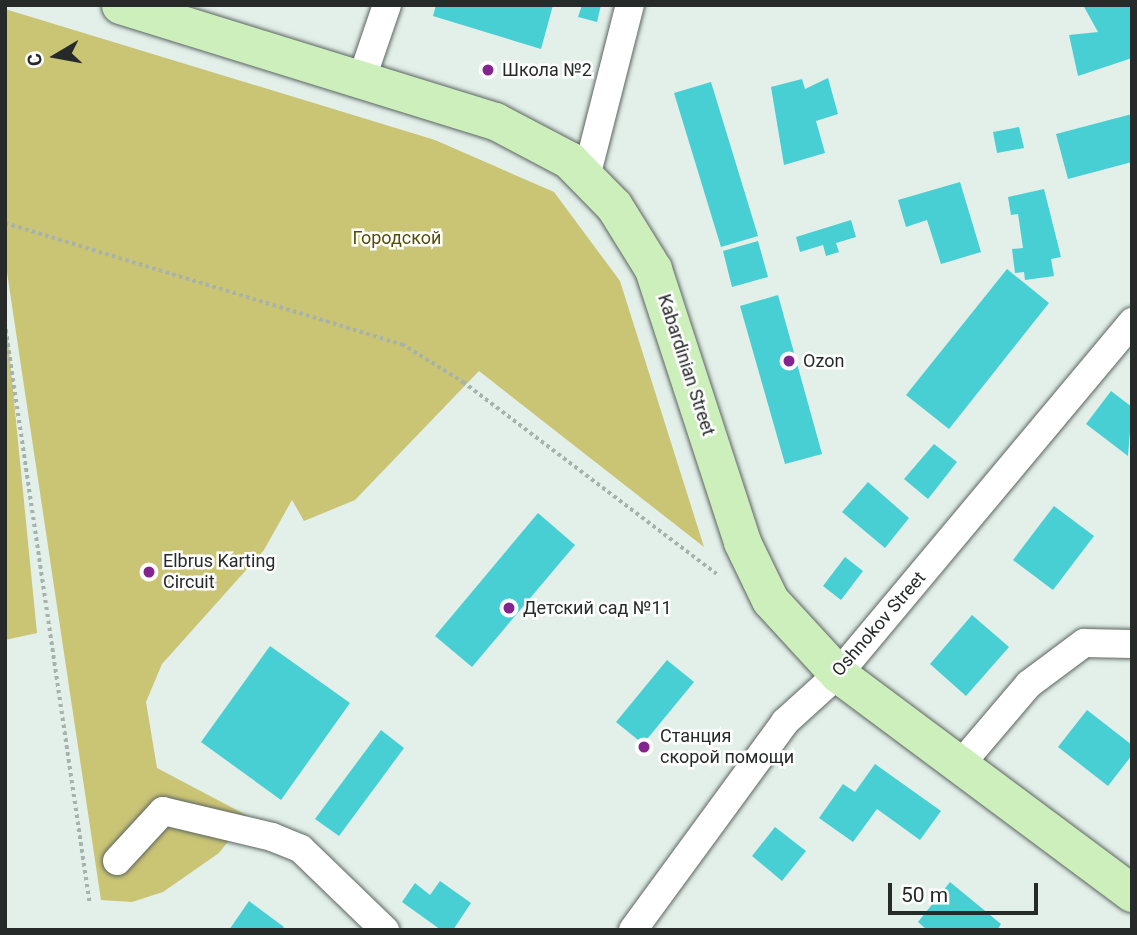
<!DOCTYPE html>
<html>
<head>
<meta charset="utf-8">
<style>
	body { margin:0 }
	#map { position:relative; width:1137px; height:935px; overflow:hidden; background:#e3efe9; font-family:Roboto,sans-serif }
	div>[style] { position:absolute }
	.green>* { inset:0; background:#cac475 }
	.building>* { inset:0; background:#48cfd3 }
	.path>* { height:3.5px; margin-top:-1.75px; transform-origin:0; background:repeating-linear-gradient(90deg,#a8b2ad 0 3.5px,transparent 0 7px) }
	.roads { filter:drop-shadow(0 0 2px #5b6561) drop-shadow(0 0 2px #5b6561) }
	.minor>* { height:28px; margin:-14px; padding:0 14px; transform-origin:14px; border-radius:14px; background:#fff }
	.major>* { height:37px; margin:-18.5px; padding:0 18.5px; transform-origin:18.5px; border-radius:18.5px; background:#cdefbb }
	.dots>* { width:19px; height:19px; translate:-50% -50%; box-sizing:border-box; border:4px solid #fff; border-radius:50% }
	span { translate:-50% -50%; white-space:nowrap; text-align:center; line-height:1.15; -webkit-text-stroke:5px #fff; paint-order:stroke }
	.poi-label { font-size:18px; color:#262a28 }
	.left { translate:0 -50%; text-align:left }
	.park-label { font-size:18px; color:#554f04 }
	.street-label { font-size:18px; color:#262a28 }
	.frame { position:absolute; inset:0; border:7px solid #262a28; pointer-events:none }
	.north { position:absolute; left:21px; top:21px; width:70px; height:70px; -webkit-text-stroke:5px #fff; paint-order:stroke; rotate:260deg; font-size:19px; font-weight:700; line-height:28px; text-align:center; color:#262a28 }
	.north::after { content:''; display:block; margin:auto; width:24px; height:32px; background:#262a28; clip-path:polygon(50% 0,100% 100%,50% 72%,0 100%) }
	.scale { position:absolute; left:888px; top:883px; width:150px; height:32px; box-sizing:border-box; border:4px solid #262a28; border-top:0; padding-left:9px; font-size:21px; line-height:24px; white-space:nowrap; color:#262a28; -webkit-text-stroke:5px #fff; paint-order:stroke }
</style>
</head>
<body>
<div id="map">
	<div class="green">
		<i style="clip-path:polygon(5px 9px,435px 140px,554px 192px,620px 281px,704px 547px,479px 371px,355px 500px,304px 521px,292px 500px,264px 550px,162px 664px,146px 702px,157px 768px,248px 816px,219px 853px,163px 892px,132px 902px,101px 900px,5px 259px)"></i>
		<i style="clip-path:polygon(5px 310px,37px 633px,5px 640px)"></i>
	</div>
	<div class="building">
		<i style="clip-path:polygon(436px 5px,553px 5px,541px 49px,433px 16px)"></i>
		<i style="clip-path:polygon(582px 5px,601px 5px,597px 22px,578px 17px)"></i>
		<i style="clip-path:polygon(1083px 5px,1132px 5px,1132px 58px,1078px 76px,1069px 35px,1098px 32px)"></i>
		<i style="clip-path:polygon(828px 78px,838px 114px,816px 121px,825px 153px,784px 165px,771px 87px,802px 79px,805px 89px)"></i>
		<i style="clip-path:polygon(711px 82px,758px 236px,721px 247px,674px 93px)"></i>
		<i style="clip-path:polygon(1132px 114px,1132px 162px,1068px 179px,1056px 134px)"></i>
		<i style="clip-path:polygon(1019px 127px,1024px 148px,997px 153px,993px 132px)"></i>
		<i style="clip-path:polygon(960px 182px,981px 252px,941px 264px,927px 220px,906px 227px,898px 200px)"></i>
		<i style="clip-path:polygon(1044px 189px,1061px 257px,1051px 259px,1054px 276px,1025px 280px,1024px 272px,1015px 273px,1012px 249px,1023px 248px,1018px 214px,1011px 215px,1008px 197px)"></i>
		<i style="clip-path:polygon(851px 220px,856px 237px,836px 243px,839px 252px,826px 256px,823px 245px,800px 252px,796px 237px)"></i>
		<i style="clip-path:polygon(758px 241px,768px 277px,732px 287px,723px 251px)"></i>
		<i style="clip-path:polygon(1007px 269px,1049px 303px,949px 429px,906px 395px)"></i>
		<i style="clip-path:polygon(778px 295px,822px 454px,785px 464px,740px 306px)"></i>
		<i style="clip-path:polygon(1111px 391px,1132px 407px,1128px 456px,1086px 424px)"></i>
		<i style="clip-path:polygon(934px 444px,957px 462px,928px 499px,904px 479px)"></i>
		<i style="clip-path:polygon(868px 482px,909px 518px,885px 548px,842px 512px)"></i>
		<i style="clip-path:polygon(1054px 506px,1094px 536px,1053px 590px,1013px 560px)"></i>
		<i style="clip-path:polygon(538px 513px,575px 545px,472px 667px,435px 636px)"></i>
		<i style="clip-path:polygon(845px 557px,863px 571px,841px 600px,823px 586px)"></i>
		<i style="clip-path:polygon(972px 615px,1009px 647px,966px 696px,930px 664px)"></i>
		<i style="clip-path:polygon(270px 646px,350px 703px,281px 800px,201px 742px)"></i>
		<i style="clip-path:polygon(667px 660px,694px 682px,643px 744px,616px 722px)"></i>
		<i style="clip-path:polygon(1087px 710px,1132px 745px,1132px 755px,1108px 786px,1058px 747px)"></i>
		<i style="clip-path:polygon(381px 730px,404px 748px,339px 836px,315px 819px)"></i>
		<i style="clip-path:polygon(875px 764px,941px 811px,920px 840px,877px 809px,853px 842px,819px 818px,843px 784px,855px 792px)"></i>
		<i style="clip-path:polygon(775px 827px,806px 851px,782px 881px,752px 856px)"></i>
		<i style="clip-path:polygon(440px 881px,471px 903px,453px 930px,441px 930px,402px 902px,415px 883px,430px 895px)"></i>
		<i style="clip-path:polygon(950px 882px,1001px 924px,997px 930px,927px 930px,918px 922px)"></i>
		<i style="clip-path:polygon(249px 901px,284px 927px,282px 930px,229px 930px)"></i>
	</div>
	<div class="path">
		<i style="left:5px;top:223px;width:415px;rotate:17deg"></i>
		<i style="left:402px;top:344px;width:72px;rotate:31.9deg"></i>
		<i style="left:463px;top:382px;width:318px;rotate:37.1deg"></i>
		<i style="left:5px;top:323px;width:587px;rotate:81.68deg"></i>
	</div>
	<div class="roads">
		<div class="minor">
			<i style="left:362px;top:78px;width:77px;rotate:-71.1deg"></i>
			<i style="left:586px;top:177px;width:178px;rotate:-75.7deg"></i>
			<i style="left:960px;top:765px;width:106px;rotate:-49.6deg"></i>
			<i style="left:1029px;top:684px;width:69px;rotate:-36.7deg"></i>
			<i style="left:1084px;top:643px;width:48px;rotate:1.2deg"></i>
			<i style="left:117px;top:861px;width:68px;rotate:-47.4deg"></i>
			<i style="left:163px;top:811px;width:112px;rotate:13.4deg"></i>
			<i style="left:272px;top:837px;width:31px;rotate:22deg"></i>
			<i style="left:301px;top:849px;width:117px;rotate:44deg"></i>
			<i style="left:633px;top:930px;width:258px;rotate:-53.8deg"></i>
			<i style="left:785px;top:722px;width:72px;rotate:-42.2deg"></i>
			<i style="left:838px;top:674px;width:459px;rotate:-50.1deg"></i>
		</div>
		<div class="major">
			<i style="left:120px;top:5px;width:393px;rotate:17.2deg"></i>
			<i style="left:495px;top:121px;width:84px;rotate:27.8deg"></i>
			<i style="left:569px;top:160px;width:64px;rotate:45.6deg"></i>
			<i style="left:614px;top:206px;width:74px;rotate:58.2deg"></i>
			<i style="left:653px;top:269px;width:287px;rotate:71.9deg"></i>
			<i style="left:742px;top:542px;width:64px;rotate:64.2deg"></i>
			<i style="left:770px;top:600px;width:100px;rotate:47.4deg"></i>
			<i style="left:838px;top:674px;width:367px;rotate:36.7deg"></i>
		</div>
	</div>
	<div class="dots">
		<i style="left:488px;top:70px;background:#84248f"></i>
		<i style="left:789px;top:361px;background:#84248f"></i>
		<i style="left:149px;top:572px;background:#84248f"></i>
		<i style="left:509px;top:608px;background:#84248f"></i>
		<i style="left:644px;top:747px;background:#84248f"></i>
	</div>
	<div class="poi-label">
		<span class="left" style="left:502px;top:70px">Школа №2</span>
		<span class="left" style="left:803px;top:361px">Ozon</span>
		<span class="left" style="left:163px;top:572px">Elbrus Karting<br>Circuit</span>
		<span class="left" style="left:523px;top:608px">Детский сад №11</span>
		<span class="left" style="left:660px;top:747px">Станция<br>скорой помощи</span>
	</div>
	<div class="park-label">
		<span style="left:397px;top:238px">Городской</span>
	</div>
	<div class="street-label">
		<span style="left:686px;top:365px;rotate:72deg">Kabardinian Street</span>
		<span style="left:879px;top:624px;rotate:-49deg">Oshnokov Street</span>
	</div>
	<div class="frame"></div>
	<div class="north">С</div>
	<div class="scale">50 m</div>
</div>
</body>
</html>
